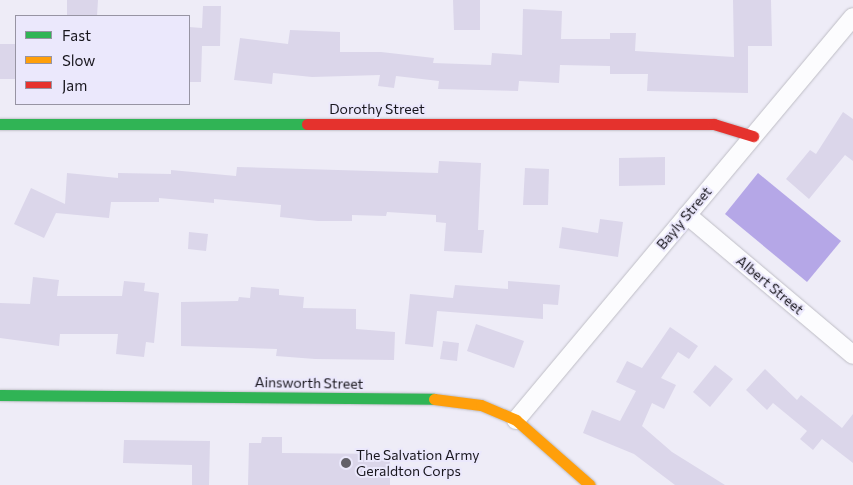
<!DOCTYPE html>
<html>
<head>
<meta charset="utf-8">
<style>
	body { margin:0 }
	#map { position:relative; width:853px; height:485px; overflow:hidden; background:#eeecf7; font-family:Commissioner,sans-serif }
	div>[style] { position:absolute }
	.water>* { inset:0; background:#b5a7e7 }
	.building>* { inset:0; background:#dbd6ea }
	.roads { filter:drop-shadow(0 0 1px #bebdc5) drop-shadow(0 0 1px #bebdc5) }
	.street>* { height:18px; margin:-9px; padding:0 9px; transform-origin:9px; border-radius:9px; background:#fcfcfe }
	.fast>* { height:11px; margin:-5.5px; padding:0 5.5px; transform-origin:5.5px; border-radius:5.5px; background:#30b455 }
	.slow>* { height:11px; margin:-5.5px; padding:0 5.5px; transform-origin:5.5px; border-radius:5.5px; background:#ff9f0a }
	.jam>* { height:11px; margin:-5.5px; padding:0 5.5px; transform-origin:5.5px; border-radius:5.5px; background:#e5322d }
	.dots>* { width:14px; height:14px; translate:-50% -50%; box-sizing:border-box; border:2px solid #ebe8fc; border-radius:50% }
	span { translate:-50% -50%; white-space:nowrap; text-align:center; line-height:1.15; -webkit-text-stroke:4px #ebe8fc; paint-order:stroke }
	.street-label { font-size:14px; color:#18161d }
	.poi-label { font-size:14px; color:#18161d }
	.left { translate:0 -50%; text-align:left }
	.legend { position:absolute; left:15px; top:15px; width:175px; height:90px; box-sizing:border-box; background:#ebe8fc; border:1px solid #9794a3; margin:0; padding:6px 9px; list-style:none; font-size:15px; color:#18161d }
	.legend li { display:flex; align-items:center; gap:10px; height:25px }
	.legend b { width:25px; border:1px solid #9794a3 }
</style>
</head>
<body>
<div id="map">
	<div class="water">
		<i style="clip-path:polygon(758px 173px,841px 241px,807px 282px,725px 214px)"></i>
	</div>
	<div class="building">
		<i style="clip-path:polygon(67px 0,98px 0,97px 16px,67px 16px)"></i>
		<i style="clip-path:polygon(453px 0,480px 0,480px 30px,454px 30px)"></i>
		<i style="clip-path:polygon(733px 0,771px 0,772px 46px,748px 46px,748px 93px,647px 91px,648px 74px,610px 74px,610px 66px,560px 65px,559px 83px,519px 81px,518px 91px,438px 89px,439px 81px,396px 76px,394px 88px,378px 86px,380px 75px,312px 77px,273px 73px,272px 84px,234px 80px,240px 38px,288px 44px,290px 30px,340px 32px,340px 52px,381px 52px,434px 58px,433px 63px,491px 65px,492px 53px,522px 55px,523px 9px,562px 11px,561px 39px,610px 39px,610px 33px,636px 33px,635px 51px,734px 57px)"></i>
		<i style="clip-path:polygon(203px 6px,221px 6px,220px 46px,202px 46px,201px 82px,189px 82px,189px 27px,202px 28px)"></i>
		<i style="clip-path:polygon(0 44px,16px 44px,16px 79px,0 79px)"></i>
		<i style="clip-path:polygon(843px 112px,853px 119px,853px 161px,845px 155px,809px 199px,786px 179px,810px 150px,816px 154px)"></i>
		<i style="clip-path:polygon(665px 157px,665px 185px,619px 186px,619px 158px)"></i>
		<i style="clip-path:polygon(439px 161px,481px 163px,478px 230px,484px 230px,482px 253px,444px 251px,446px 223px,436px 222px,436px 215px,387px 212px,386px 216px,352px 215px,352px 221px,318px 221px,280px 217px,281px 205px,214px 199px,214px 203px,159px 198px,159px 202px,111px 202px,109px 218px,56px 213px,44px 238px,14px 224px,31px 188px,65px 204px,67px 173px,118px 178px,118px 173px,171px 174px,171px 170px,236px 176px,237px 167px,438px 173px)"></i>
		<i style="clip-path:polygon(525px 168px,549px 169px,548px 205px,523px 205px)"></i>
		<i style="clip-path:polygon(600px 219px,623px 222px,618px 257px,559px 248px,562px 227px,598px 233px)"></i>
		<i style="clip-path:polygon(189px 232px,208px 234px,206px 251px,188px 249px)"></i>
		<i style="clip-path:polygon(33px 277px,59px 280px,57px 296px,122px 296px,124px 281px,145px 283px,144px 291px,159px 293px,154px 343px,146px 342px,144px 357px,116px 354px,118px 334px,60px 334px,59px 346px,0 338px,0 303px,30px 304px)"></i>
		<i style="clip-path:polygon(508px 281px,560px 285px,558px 305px,543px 304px,543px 319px,437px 311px,433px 347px,405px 344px,410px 294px,453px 298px,455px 285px,508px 289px)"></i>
		<i style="clip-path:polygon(251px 287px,279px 289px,279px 295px,304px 297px,303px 308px,356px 309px,356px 329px,395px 332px,394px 360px,315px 359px,276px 356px,277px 349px,181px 346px,181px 302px,238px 301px,239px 297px,250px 298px)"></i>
		<i style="clip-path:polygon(476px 324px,524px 341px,514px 368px,467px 351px)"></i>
		<i style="clip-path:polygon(670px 327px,698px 346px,689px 359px,678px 352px,661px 378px,676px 385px,664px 409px,652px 403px,642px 426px,672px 452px,725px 485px,675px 485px,634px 454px,583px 433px,592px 410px,620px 421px,636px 391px,616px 382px,627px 361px,642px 368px)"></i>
		<i style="clip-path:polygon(443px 341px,459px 343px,457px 361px,440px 359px)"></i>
		<i style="clip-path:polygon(715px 365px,733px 379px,710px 407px,693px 392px)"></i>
		<i style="clip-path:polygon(765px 369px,797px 400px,801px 395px,842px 428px,853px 414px,853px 463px,822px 439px,813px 450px,800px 439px,807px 431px,773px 403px,767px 410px,746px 390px)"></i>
		<i style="clip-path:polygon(262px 437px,282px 437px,282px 453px,390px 454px,390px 485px,248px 485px,249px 443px,261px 443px)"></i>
		<i style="clip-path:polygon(124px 440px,210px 441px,209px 485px,192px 485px,192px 465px,123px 463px)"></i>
	</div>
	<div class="roads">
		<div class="street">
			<i style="left:687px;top:215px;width:217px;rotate:40.1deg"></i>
			<i style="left:516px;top:420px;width:525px;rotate:-50.1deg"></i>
		</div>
		<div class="fast">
			<i style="left:0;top:124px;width:307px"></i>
			<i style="left:0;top:395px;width:434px;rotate:0.5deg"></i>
		</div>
		<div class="slow">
			<i style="left:434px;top:399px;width:47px;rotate:7.3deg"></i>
			<i style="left:481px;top:405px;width:38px;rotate:23deg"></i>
			<i style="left:516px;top:420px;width:98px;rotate:41.3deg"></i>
		</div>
		<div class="jam">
			<i style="left:307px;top:124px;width:407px"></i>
			<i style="left:714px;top:124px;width:41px;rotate:17.1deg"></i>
		</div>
	</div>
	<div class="dots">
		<i style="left:346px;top:463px;background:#636169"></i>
	</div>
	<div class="street-label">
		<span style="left:377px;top:109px">Dorothy Street</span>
		<span style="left:684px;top:218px;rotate:-50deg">Bayly Street</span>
		<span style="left:770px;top:285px;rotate:40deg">Albert Street</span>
		<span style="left:309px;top:383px;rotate:1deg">Ainsworth Street</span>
	</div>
	<div class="poi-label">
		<span class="left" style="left:356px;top:463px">The Salvation Army<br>Geraldton Corps</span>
	</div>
	<ul class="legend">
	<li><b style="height:6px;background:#30b455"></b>Fast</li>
	<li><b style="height:6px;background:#ff9f0a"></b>Slow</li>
	<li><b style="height:6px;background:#e5322d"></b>Jam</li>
	</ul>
</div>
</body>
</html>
